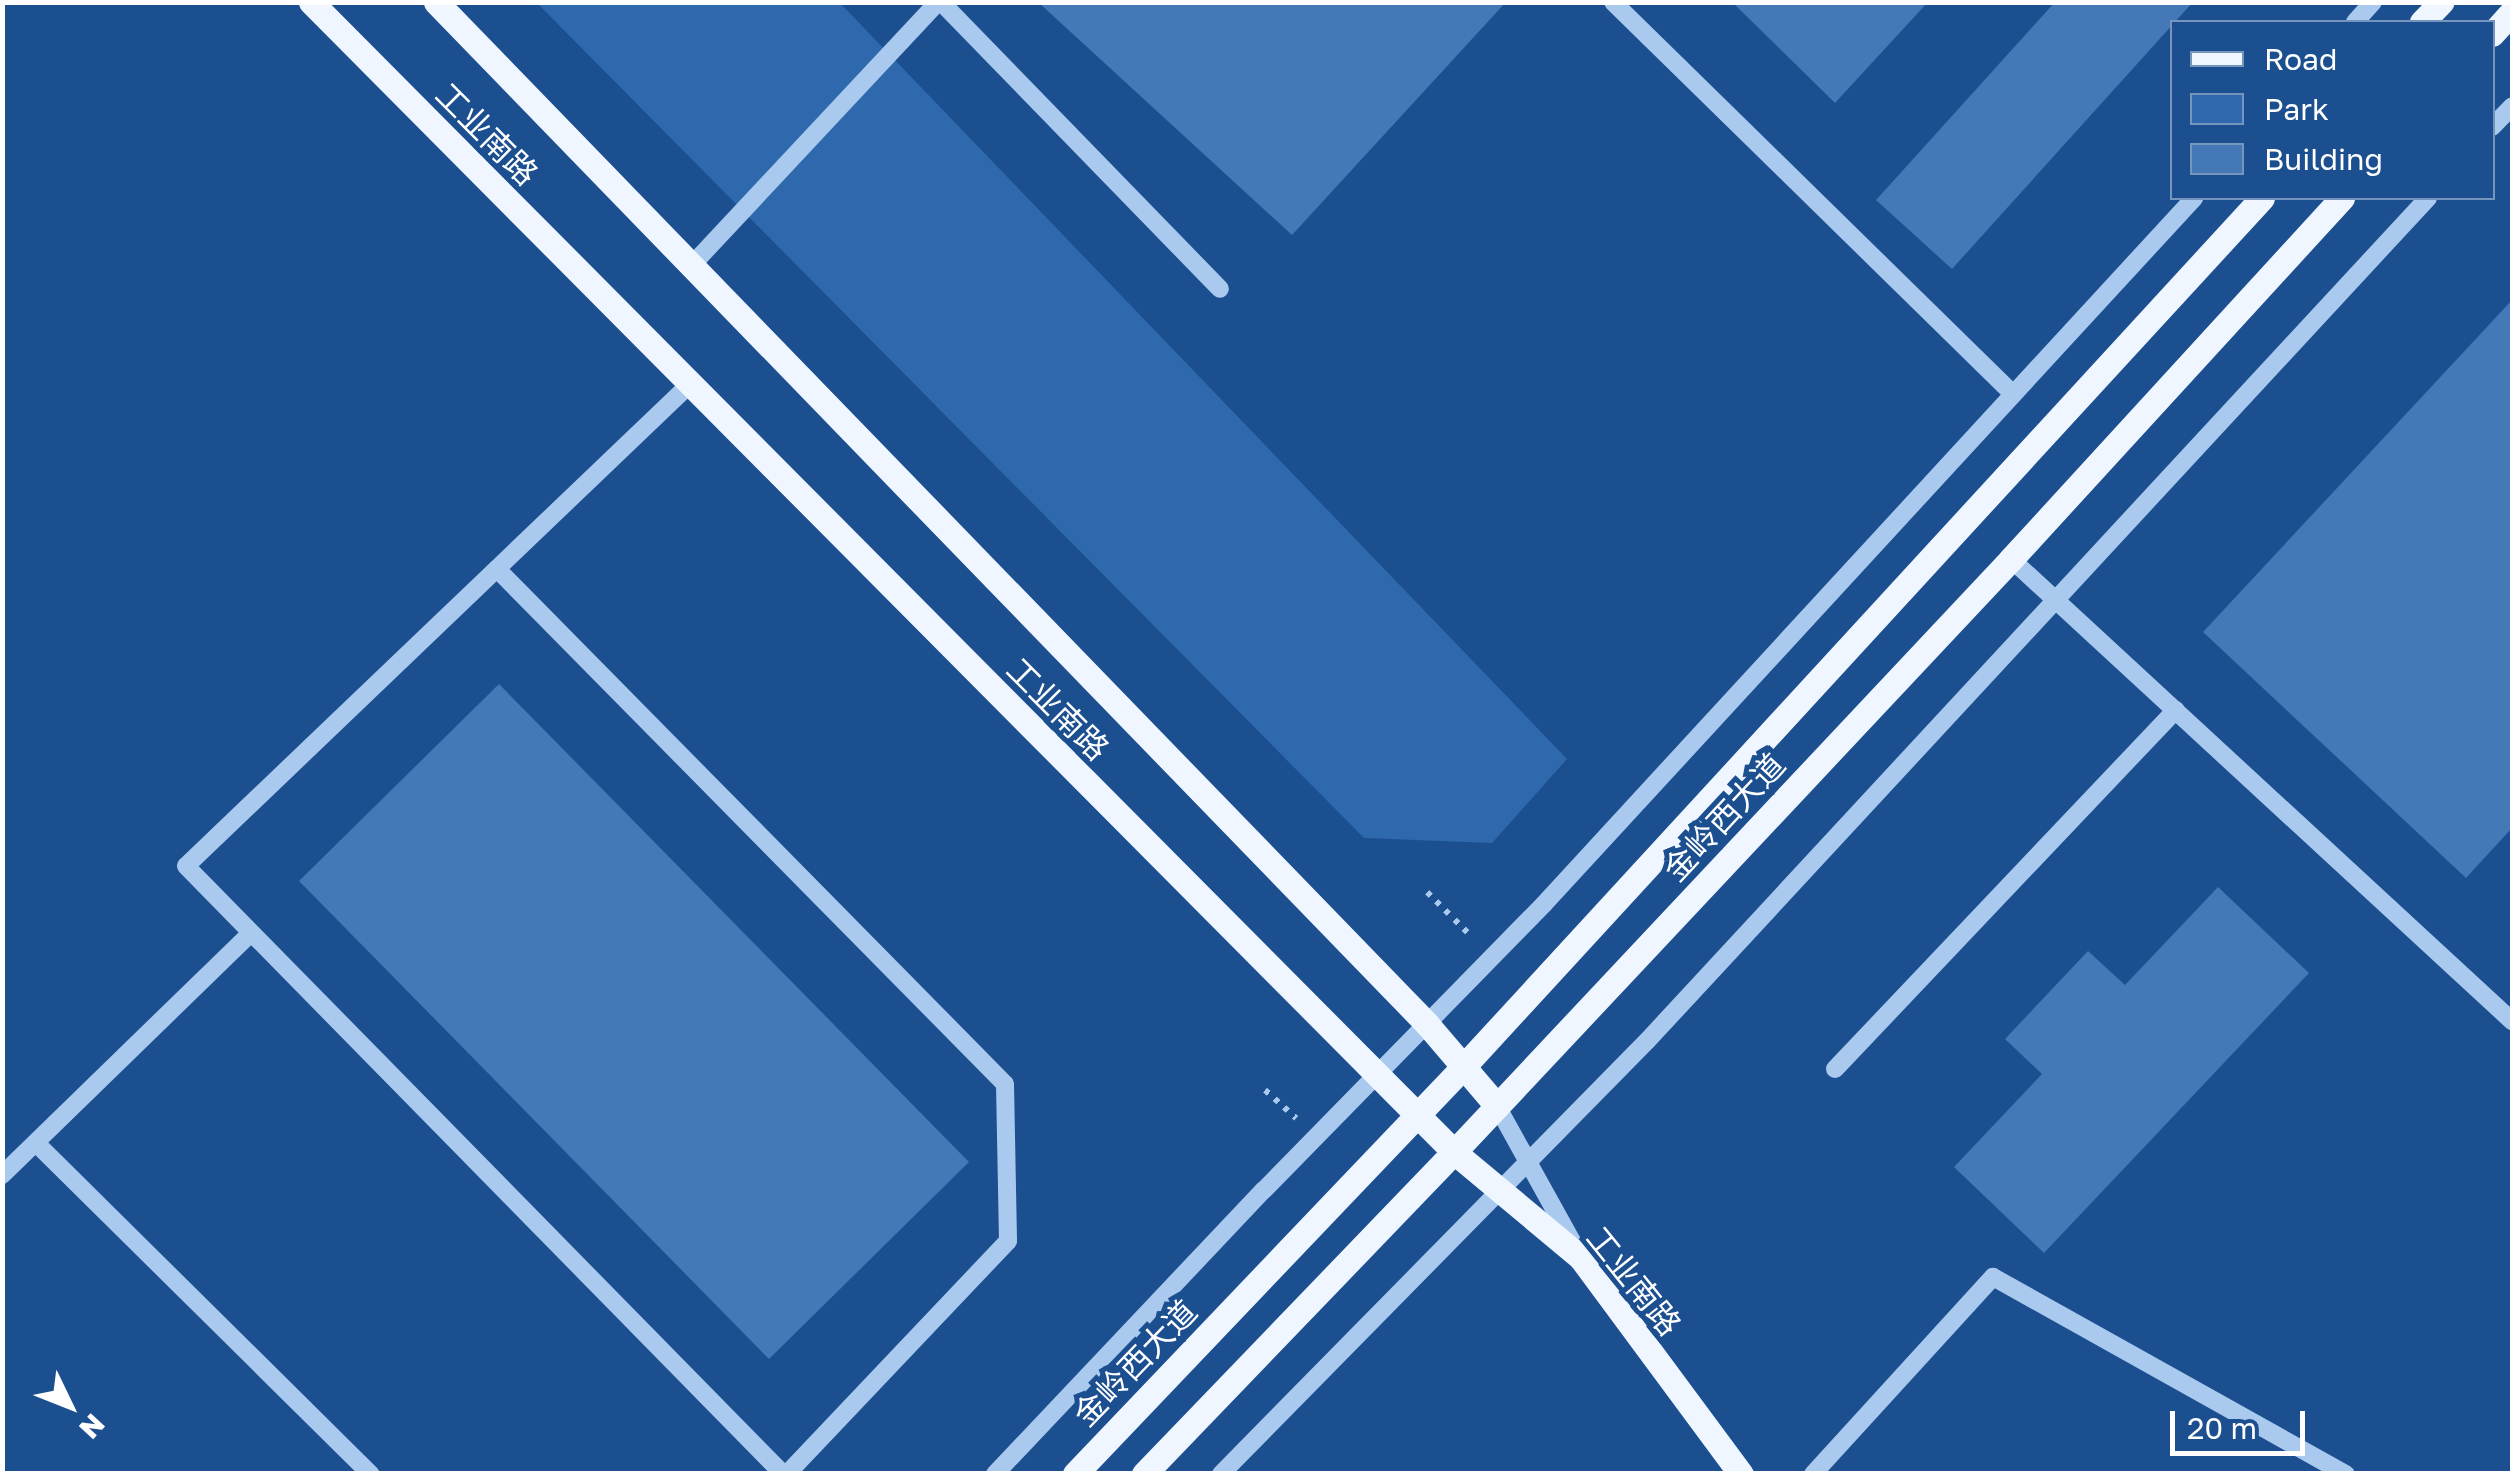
<!DOCTYPE html>
<html>
<head>
<meta charset="utf-8">
<style>
	body { margin:0 }
	#map { position:relative; width:2515px; height:1476px; overflow:hidden; background:#1b4f8f; font-family:"Golos Text","Noto Sans SC",sans-serif }
	div>[style] { position:absolute }
	.green>* { inset:0; background:#2e69ad }
	.building>* { inset:0; background:#4478b7 }
	.path>* { height:6px; margin-top:-3px; transform-origin:0; background:repeating-linear-gradient(90deg,#a9c9ee 0 5px,transparent 0 13px) }
	.minor>* { height:18px; margin:-9px; padding:0 9px; transform-origin:9px; border-radius:9px; background:#a9c9ee }
	.major>* { height:25px; margin:-12.5px; padding:0 12.5px; transform-origin:12.5px; border-radius:12.5px; background:#f0f6ff }
	span { translate:-50% -50%; white-space:nowrap; text-align:center; line-height:1.15; -webkit-text-stroke:10px #1b4f8f; paint-order:stroke }
	.street-label { font-size:32px; color:#fff }
	.frame { position:absolute; inset:0; border:5px solid #fff; pointer-events:none }
	.legend { position:absolute; left:2170px; top:20px; width:325px; height:180px; box-sizing:border-box; background:#1b4f8f; border:2px solid #7695bc; margin:0; padding:12px 18px; list-style:none; font-size:30px; color:#fff }
	.legend li { display:flex; align-items:center; gap:20px; height:50px }
	.legend b { width:50px; border:2px solid #7695bc }
	.north { position:absolute; left:20px; top:1356px; width:100px; height:100px; -webkit-text-stroke:8px #1b4f8f; paint-order:stroke; rotate:133deg; font-size:28px; font-weight:700; line-height:40px; text-align:center; color:#fff }
	.north::after { content:''; display:block; margin:auto; width:35px; height:45px; background:#fff; clip-path:polygon(50% 0,100% 100%,50% 72%,0 100%) }
	.scale { position:absolute; left:2170px; top:1411px; width:135px; height:45px; box-sizing:border-box; border:5px solid #fff; border-top:0; padding-left:12px; font-size:30px; line-height:35px; white-space:nowrap; color:#fff; -webkit-text-stroke:8px #1b4f8f; paint-order:stroke }
</style>
</head>
<body>
<div id="map">
	<div class="green">
		<i style="clip-path:polygon(537px 3px,840px 3px,1567px 759px,1492px 843px,1364px 838px)"></i>
	</div>
	<div class="building">
		<i style="clip-path:polygon(1038px 2px,1506px 2px,1292px 235px)"></i>
		<i style="clip-path:polygon(1732px 2px,1928px 2px,1835px 103px)"></i>
		<i style="clip-path:polygon(2055px 2px,2193px 2px,1952px 269px,1876px 200px)"></i>
		<i style="clip-path:polygon(2512px 300px,2512px 828px,2466px 878px,2203px 632px)"></i>
		<i style="clip-path:polygon(499px 684px,969px 1162px,769px 1359px,299px 881px)"></i>
		<i style="clip-path:polygon(2218px 887px,2309px 973px,2044px 1253px,1954px 1167px,2042px 1074px,2005px 1039px,2088px 951px,2125px 985px)"></i>
	</div>
	<div class="path">
		<i style="left:1427px;top:892px;width:62px;rotate:45deg"></i>
		<i style="left:1265px;top:1090px;width:42px;rotate:42.1deg"></i>
	</div>
	<div class="minor">
		<i style="left:941px;top:2px;width:400px;rotate:45.8deg"></i>
		<i style="left:1613px;top:2px;width:560px;rotate:44.42deg"></i>
		<i style="left:2355px;top:22px;width:27px;rotate:-48deg"></i>
		<i style="left:2492px;top:127px;width:29px;rotate:-46deg"></i>
		<i style="left:691px;top:266px;width:362px;rotate:-46.9deg"></i>
		<i style="left:690px;top:384px;width:697px;rotate:136.28deg"></i>
		<i style="left:186px;top:866px;width:852px;rotate:45.52deg"></i>
		<i style="left:2011px;top:559px;width:682px;rotate:42.68deg"></i>
		<i style="left:497px;top:569px;width:723px;rotate:45.39deg"></i>
		<i style="left:1005px;top:1084px;width:157px;rotate:88.9deg"></i>
		<i style="left:1008px;top:1241px;width:321px;rotate:133.5deg"></i>
		<i style="left:1835px;top:1069px;width:495px;rotate:-46.5deg"></i>
		<i style="left:1497px;top:1106px;width:159px;rotate:61deg"></i>
		<i style="left:36px;top:1143px;width:471px;rotate:44.7deg"></i>
		<i style="left:2px;top:1175px;width:347px;rotate:-44.2deg"></i>
		<i style="left:995px;top:1474px;width:391px;rotate:-46.6deg"></i>
		<i style="left:1264px;top:1190px;width:400px;rotate:-45.6deg"></i>
		<i style="left:1544px;top:904px;width:960px;rotate:-47.36deg"></i>
		<i style="left:1221px;top:1474px;width:607px;rotate:-45.47deg"></i>
		<i style="left:1647px;top:1041px;width:1149px;rotate:-47.19deg"></i>
		<i style="left:1813px;top:1474px;width:267px;rotate:-47.6deg"></i>
		<i style="left:1993px;top:1277px;width:404px;rotate:29.2deg"></i>
	</div>
	<div class="major">
		<i style="left:311px;top:2px;width:1621px;rotate:45.17deg"></i>
		<i style="left:1454px;top:1152px;width:165px;rotate:39.8deg"></i>
		<i style="left:1581px;top:1258px;width:269px;rotate:53.5deg"></i>
		<i style="left:436px;top:2px;width:1424px;rotate:45.88deg"></i>
		<i style="left:1427px;top:1024px;width:108px;rotate:49.5deg"></i>
		<i style="left:2422px;top:22px;width:28px;rotate:-46deg"></i>
		<i style="left:2492px;top:34px;width:30px;rotate:-48deg"></i>
		<i style="left:1075px;top:1474px;width:564px;rotate:-46.37deg"></i>
		<i style="left:1464px;top:1066px;width:1179px;rotate:-47.41deg"></i>
		<i style="left:1144px;top:1474px;width:447px;rotate:-46.1deg"></i>
		<i style="left:1454px;top:1152px;width:814px;rotate:-46.79deg"></i>
		<i style="left:2011px;top:559px;width:490px;rotate:-47.5deg"></i>
	</div>
	<div class="street-label">
		<span style="left:487px;top:134px;rotate:45deg">工业南路</span>
		<span style="left:1058px;top:709px;rotate:45deg">工业南路</span>
		<span style="left:1724px;top:817px;rotate:-47deg">金岭西大道</span>
		<span style="left:1634px;top:1281px;rotate:51deg">工业南路</span>
		<span style="left:1135px;top:1363px;rotate:-46deg">金岭西大道</span>
	</div>
	<div class="frame"></div>
	<ul class="legend">
	<li><b style="height:12px;background:#f0f6ff"></b>Road</li>
	<li><b style="height:28px;background:#2e69ad"></b>Park</li>
	<li><b style="height:28px;background:#4478b7"></b>Building</li>
	</ul>
	<div class="north">N</div>
	<div class="scale">20 m</div>
</div>
</body>
</html>
